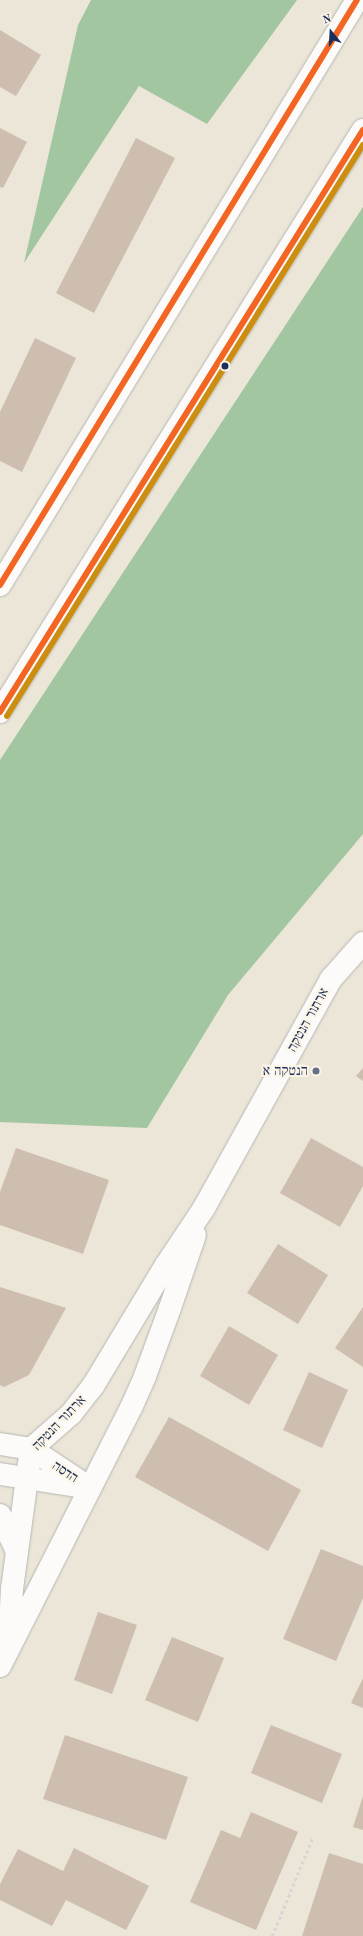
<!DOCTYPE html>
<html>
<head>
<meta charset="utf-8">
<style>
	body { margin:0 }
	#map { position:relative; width:363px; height:1936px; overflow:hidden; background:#ebe6d8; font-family:"Old Standard TT","Frank Ruhl Libre",serif }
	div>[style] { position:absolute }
	.forest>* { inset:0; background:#a2c6a0 }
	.building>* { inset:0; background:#cebeb0 }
	.path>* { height:2.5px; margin-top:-1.25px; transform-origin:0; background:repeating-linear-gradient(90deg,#d5d5d4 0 3px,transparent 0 6px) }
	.roads { filter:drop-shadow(0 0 1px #b7b6b2) drop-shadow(0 0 1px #b7b6b2) }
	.minor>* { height:22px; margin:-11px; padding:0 11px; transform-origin:11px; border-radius:11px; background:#fcfbf9 }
	.major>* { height:22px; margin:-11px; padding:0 11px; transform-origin:11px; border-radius:11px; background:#fcfbf9 }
	.bus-1>* { height:6px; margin:-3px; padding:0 3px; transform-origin:3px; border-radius:3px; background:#f26522 }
	.bus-2>* { height:6px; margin:-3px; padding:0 3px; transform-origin:3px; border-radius:3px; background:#cb8e13 }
	.dots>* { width:11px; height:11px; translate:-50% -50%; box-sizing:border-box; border:2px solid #fcf5e5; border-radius:50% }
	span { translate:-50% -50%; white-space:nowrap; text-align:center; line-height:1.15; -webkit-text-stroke:4px #fcf5e5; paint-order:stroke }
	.street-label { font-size:14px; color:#1b2f5e }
	.poi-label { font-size:14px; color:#1b2f5e }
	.right { translate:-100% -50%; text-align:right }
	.north { position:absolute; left:311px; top:12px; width:40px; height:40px; -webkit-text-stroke:3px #fcf5e5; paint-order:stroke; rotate:342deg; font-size:11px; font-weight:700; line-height:16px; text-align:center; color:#1b2f5e }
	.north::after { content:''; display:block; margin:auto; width:14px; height:18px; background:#1b2f5e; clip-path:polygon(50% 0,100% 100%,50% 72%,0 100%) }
</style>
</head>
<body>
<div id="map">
	<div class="forest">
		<i style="clip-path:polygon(91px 0,297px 0,207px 124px,139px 86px,24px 263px,78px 25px)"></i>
		<i style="clip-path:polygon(363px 207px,363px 834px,228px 995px,147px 1128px,0 1122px,0 760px)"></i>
	</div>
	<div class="building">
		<i style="clip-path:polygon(0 30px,41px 55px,16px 96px,0 87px)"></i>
		<i style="clip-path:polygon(0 128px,27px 142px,3px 188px,0 187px)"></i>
		<i style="clip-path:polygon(136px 138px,175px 158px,94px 313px,56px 293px)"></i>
		<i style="clip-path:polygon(35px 338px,76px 358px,22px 472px,0 461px,0 412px)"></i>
		<i style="clip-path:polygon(363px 1068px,363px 1081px,356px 1076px)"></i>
		<i style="clip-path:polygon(311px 1138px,363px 1167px,363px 1186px,340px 1227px,280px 1193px)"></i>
		<i style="clip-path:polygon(16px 1148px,109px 1180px,83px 1254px,0 1225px,0 1192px)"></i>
		<i style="clip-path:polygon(278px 1244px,328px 1275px,298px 1324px,247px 1293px)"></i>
		<i style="clip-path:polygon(0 1287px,66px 1308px,29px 1375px,4px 1387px,0 1385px)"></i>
		<i style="clip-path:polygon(363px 1307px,363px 1367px,335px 1348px)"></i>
		<i style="clip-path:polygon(229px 1326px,278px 1355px,249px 1405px,200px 1376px)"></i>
		<i style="clip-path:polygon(309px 1372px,348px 1390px,322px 1448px,283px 1430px)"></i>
		<i style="clip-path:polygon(169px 1417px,301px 1490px,268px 1551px,135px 1477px)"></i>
		<i style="clip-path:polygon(321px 1549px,363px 1566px,363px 1598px,336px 1661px,283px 1639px)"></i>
		<i style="clip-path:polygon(98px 1612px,137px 1625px,112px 1694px,74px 1680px)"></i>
		<i style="clip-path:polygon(172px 1637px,224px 1658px,198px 1722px,145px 1700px)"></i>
		<i style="clip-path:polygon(363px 1678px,363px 1708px,351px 1703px)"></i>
		<i style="clip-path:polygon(271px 1725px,342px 1754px,322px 1803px,251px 1773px)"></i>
		<i style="clip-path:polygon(65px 1735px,188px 1777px,166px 1840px,43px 1799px)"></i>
		<i style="clip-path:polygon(363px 1796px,363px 1830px,353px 1827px)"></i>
		<i style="clip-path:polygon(251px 1812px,298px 1832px,256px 1930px,190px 1902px,221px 1830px,240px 1838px)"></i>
		<i style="clip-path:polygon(74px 1848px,149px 1886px,126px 1930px,66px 1900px,52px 1926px,0 1900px,0 1884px,18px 1849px,63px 1871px)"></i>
		<i style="clip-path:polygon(329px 1853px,363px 1864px,363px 1936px,302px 1936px)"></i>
	</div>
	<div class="path">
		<i style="left:272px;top:1936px;width:105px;rotate:-67.6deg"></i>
	</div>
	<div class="roads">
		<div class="minor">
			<i style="left:0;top:1444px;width:31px;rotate:9deg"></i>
			<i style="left:31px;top:1449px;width:71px;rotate:33.5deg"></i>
			<i style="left:0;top:1474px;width:84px;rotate:8.9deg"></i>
			<i style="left:0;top:1515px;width:40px;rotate:65deg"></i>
			<i style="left:9px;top:1646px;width:57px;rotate:-87deg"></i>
			<i style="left:12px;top:1589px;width:141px;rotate:-82.3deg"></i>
			<i style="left:31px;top:1449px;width:53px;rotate:-41.2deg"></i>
			<i style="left:71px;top:1414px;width:36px;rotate:-52deg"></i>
			<i style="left:93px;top:1386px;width:141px;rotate:-58.9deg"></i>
			<i style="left:166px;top:1265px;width:69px;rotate:-56.3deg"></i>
			<i style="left:204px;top:1208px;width:262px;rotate:-61deg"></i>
			<i style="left:331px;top:979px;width:48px;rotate:-48.4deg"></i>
			<i style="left:0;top:1666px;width:289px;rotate:-63.1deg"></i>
			<i style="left:131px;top:1408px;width:35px;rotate:-66deg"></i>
			<i style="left:145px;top:1376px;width:72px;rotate:-69.8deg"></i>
			<i style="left:170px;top:1308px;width:77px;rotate:-71.1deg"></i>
		</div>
		<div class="major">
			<i style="left:0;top:585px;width:685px;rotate:-58.61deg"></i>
			<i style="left:0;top:712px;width:686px;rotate:-58.05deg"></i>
		</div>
	</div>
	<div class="bus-1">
		<i style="left:0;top:585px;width:685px;rotate:-58.61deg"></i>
		<i style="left:0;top:712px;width:686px;rotate:-58.05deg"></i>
	</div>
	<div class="bus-2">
		<i style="left:7px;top:716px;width:673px;rotate:-58.06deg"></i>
	</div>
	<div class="dots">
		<i style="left:225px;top:366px;background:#1b2f5e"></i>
		<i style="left:316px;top:1071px;background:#646f89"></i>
	</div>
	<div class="street-label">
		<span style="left:308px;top:1020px;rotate:-61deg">ארתור הנטקה</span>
		<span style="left:59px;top:1423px;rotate:-46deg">ארתור הנטקה</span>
		<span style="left:65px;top:1472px;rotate:33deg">הדסה</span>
	</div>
	<div class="poi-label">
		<span class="right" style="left:308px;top:1071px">הנטקה א</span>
	</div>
	<div class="north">N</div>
</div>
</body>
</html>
